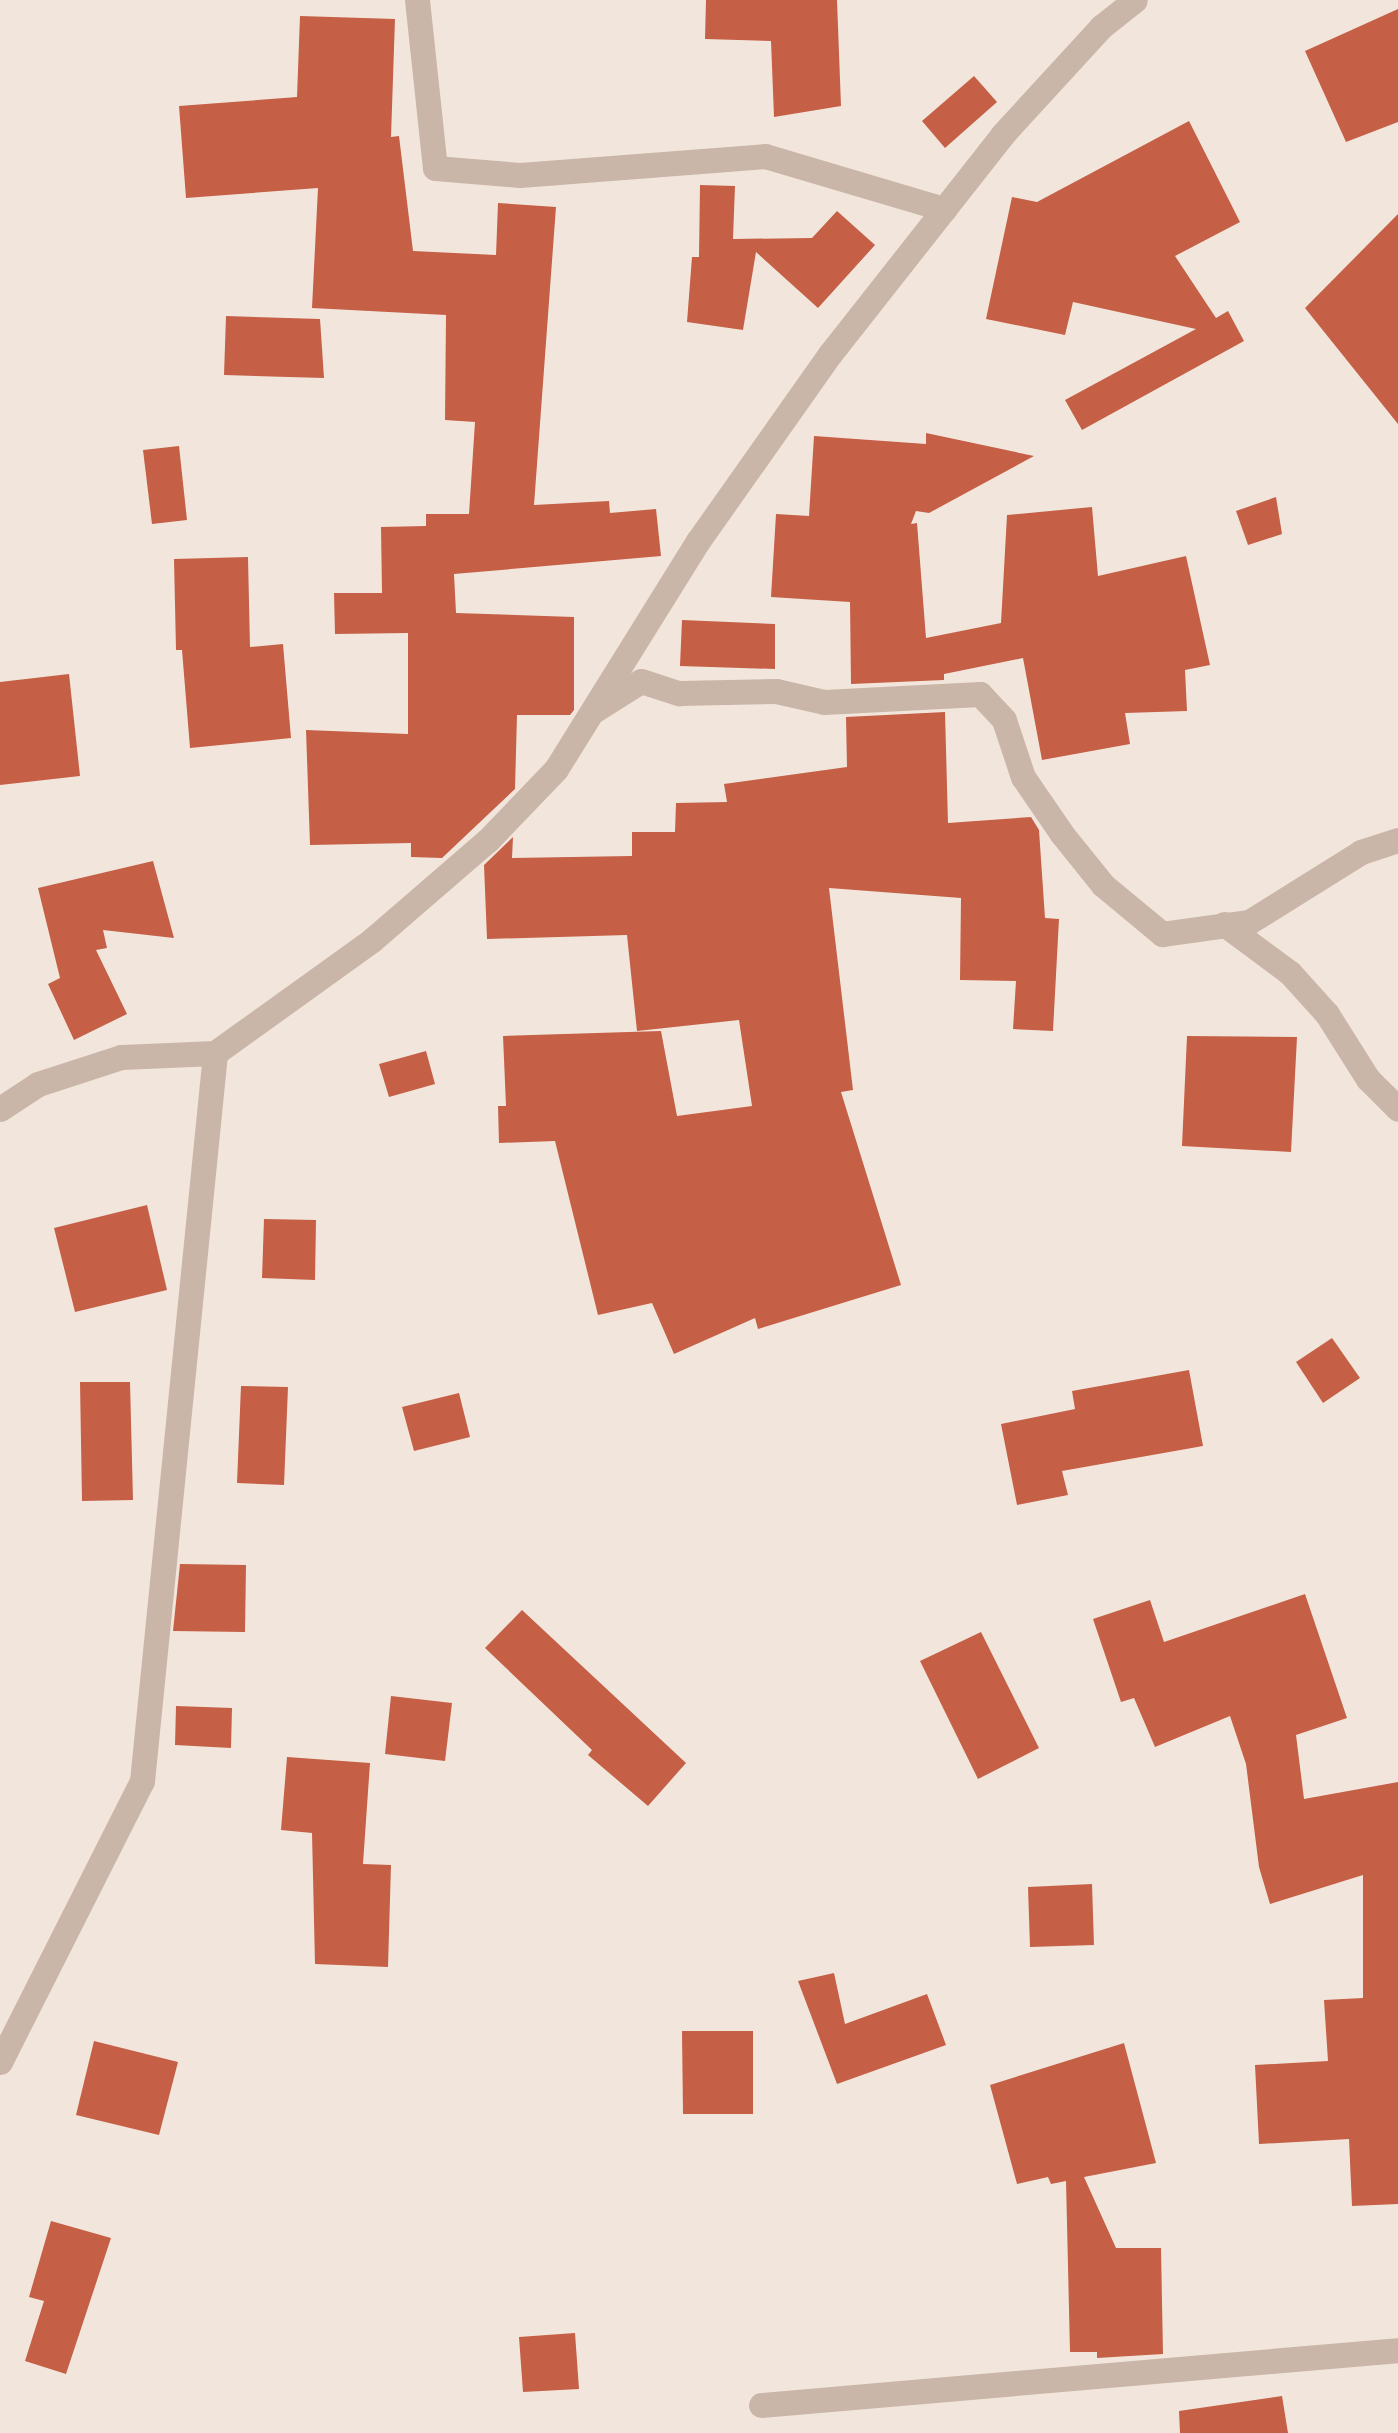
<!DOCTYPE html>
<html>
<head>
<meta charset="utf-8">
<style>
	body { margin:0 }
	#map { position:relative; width:1398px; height:2433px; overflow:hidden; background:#f2e6dc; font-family:"Noto Sans",sans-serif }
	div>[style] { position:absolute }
	.building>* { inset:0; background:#c55f46 }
	.street>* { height:25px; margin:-12.5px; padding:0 12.5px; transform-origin:12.5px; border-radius:12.5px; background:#cab6a8 }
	span { translate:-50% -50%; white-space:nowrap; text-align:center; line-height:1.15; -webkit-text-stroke:9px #f9f1e8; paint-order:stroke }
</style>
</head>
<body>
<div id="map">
	<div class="building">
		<i style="clip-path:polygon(706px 0,837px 0,841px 106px,774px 117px,771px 41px,705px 39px)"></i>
		<i style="clip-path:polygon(1398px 9px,1398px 122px,1346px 142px,1305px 51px)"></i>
		<i style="clip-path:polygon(300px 16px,395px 19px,391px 137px,399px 136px,413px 251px,496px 255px,498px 203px,556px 207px,534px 505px,609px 501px,610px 513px,656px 509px,661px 556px,454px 574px,456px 613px,574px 617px,574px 710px,570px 715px,517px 715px,515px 789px,442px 858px,411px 857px,411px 843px,310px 845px,306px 730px,408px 734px,408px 633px,335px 634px,334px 593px,382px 593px,381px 527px,426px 526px,426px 514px,469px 514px,475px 422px,445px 420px,446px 315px,312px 308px,318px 188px,186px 198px,179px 106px,297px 97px)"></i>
		<i style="clip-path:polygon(974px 76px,997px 102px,945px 148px,922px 121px)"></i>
		<i style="clip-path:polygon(1189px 121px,1240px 222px,1175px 256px,1216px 318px,1228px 311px,1244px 341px,1082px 430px,1065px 400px,1196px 329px,1073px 302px,1065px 335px,986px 319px,1012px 197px,1037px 202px)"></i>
		<i style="clip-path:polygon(700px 185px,735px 186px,733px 239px,812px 238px,837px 211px,875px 245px,818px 308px,756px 252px,743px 330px,687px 322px,692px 257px,699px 257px)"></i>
		<i style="clip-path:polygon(1398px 214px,1398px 424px,1305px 308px)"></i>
		<i style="clip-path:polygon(226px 316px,320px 319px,324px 378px,224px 375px)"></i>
		<i style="clip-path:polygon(926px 433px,1034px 456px,929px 513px,916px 511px,911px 524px,917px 523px,926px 638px,1001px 623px,1007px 515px,1092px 507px,1098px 576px,1186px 556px,1210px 665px,1185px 670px,1187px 711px,1125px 713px,1130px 744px,1042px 760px,1023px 658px,944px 674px,944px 680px,851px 684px,850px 602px,771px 597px,776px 514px,809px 516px,814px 436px,926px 444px)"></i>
		<i style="clip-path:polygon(179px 446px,187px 520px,152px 524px,143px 450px)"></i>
		<i style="clip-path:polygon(1276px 497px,1282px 534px,1248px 545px,1236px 511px)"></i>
		<i style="clip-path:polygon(248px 557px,250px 647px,283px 644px,291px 738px,190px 748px,182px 650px,176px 650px,174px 559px)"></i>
		<i style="clip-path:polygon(682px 620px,775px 624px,775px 669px,680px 666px)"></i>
		<i style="clip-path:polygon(69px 674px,80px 776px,0 785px,0 682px)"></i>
		<i style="clip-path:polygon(945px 712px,948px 823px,1031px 817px,1039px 830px,1045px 918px,1059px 919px,1053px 1031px,1013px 1029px,1016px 981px,960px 980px,961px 898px,829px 888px,853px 1090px,841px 1092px,901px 1285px,758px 1329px,755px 1318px,674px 1354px,652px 1303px,598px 1315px,555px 1141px,499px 1143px,498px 1106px,506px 1106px,503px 1036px,661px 1031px,677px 1116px,752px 1106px,739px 1020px,637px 1031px,627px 935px,487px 939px,484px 865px,513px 837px,512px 858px,632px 856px,632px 832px,675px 832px,676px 803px,727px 802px,724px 784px,847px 767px,846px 717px)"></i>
		<i style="clip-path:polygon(153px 861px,174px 938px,103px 930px,107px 948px,96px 950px,127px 1014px,74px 1040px,48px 984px,60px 978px,38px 888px)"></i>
		<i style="clip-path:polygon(1187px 1036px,1297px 1037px,1291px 1152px,1182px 1146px)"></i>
		<i style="clip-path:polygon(426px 1051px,435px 1084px,389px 1097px,379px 1064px)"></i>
		<i style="clip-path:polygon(147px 1205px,167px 1290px,75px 1312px,54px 1228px)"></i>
		<i style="clip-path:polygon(264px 1219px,316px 1220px,315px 1280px,262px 1278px)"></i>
		<i style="clip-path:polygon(1332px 1338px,1360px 1378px,1323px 1403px,1296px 1362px)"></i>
		<i style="clip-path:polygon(1189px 1370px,1203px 1446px,1062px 1471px,1068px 1495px,1017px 1505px,1001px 1424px,1075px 1409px,1072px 1391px)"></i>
		<i style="clip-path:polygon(80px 1382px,130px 1382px,133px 1500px,82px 1501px)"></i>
		<i style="clip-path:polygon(241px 1386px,288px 1387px,284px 1485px,237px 1483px)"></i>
		<i style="clip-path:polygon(459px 1393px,470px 1437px,414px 1451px,402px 1407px)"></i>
		<i style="clip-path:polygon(180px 1564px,246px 1565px,245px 1632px,173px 1631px)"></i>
		<i style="clip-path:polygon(1305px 1594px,1347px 1718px,1296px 1735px,1304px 1799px,1398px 1782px,1398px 2204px,1352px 2206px,1349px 2139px,1259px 2144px,1255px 2065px,1328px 2061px,1324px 2000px,1363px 1998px,1363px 1875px,1270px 1904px,1259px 1867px,1246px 1764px,1230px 1716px,1155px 1747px,1134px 1698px,1121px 1702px,1093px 1619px,1150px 1600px,1164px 1642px)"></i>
		<i style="clip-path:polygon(522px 1610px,686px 1763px,648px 1806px,588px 1755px,592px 1750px,485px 1648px)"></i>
		<i style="clip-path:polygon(981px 1632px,1039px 1748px,978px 1779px,920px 1661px)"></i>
		<i style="clip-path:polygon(391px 1696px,452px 1703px,445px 1761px,385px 1754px)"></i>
		<i style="clip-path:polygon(176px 1706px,232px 1708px,231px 1748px,175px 1745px)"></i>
		<i style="clip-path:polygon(287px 1757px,370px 1763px,363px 1864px,391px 1865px,388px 1967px,315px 1964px,312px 1833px,281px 1830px)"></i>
		<i style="clip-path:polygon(1092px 1884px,1094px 1945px,1030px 1947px,1028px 1887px)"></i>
		<i style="clip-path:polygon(834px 1973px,845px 2024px,927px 1994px,946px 2045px,837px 2084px,798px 1981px)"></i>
		<i style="clip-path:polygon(682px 2031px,753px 2031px,753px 2114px,683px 2114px)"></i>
		<i style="clip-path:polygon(94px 2041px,178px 2062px,159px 2135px,76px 2115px)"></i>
		<i style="clip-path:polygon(1124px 2043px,1156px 2163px,1084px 2177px,1116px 2248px,1161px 2248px,1163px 2354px,1097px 2358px,1097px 2352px,1070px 2352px,1066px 2181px,1051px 2184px,1048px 2177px,1017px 2184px,990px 2085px)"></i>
		<i style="clip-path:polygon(51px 2221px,111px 2238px,66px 2374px,25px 2361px,44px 2301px,29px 2297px)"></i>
		<i style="clip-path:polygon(575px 2333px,579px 2389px,523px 2392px,519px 2337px)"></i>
		<i style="clip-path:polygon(1282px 2396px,1288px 2433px,1180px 2433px,1179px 2411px)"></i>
	</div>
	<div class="street">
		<i style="left:417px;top:0;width:169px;rotate:83.9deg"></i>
		<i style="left:435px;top:168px;width:85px;rotate:4.7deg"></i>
		<i style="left:520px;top:175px;width:246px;rotate:-4.4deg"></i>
		<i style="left:765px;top:156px;width:187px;rotate:16.5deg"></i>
		<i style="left:595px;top:710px;width:54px;rotate:-32.2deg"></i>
		<i style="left:641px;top:681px;width:40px;rotate:18deg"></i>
		<i style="left:679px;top:693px;width:97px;rotate:-1.2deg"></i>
		<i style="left:776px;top:691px;width:49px;rotate:12.9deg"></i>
		<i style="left:824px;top:702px;width:156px;rotate:-2.9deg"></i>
		<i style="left:980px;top:694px;width:35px;rotate:47deg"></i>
		<i style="left:1004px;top:720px;width:60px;rotate:71.6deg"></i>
		<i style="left:1023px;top:777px;width:69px;rotate:55.6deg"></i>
		<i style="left:1062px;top:834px;width:65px;rotate:51.2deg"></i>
		<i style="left:1103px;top:885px;width:77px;rotate:39.7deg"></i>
		<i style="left:1162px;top:934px;width:88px;rotate:-7.9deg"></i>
		<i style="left:1249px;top:922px;width:132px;rotate:-32deg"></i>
		<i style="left:1361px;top:852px;width:39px;rotate:-18deg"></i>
		<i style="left:1224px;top:924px;width:82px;rotate:36.6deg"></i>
		<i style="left:1290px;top:973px;width:55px;rotate:47.9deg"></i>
		<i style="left:1327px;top:1014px;width:77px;rotate:57.8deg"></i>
		<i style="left:1368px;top:1079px;width:42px;rotate:45deg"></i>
		<i style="left:0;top:1109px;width:45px;rotate:-33.3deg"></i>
		<i style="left:38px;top:1084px;width:87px;rotate:-18deg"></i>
		<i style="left:121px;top:1057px;width:94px;rotate:-2.4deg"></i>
		<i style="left:215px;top:1053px;width:193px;rotate:-35.7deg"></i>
		<i style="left:372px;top:940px;width:153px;rotate:-40.8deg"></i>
		<i style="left:488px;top:840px;width:98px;rotate:-46.2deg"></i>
		<i style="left:556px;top:769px;width:269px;rotate:-58.1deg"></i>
		<i style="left:698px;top:541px;width:229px;rotate:-54.8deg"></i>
		<i style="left:830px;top:354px;width:280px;rotate:-51.8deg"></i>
		<i style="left:1003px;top:134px;width:145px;rotate:-47.5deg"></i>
		<i style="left:1101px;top:27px;width:43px;rotate:-38.5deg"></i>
		<i style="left:0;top:2062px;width:315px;rotate:-63.2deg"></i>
		<i style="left:142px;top:1781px;width:732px;rotate:-84.27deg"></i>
		<i style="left:761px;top:2405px;width:639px;rotate:-4.93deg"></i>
	</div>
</div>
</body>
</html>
